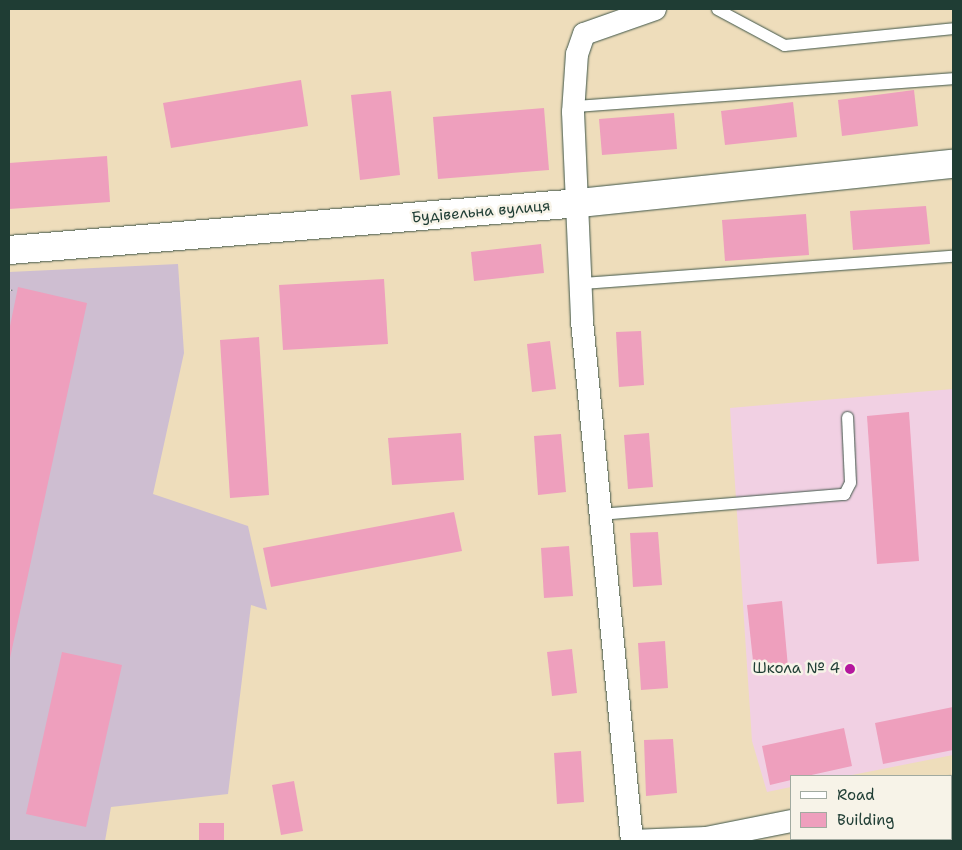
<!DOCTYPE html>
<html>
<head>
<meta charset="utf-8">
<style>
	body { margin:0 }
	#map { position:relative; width:962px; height:850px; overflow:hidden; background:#edb; font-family:"Shantell Sans",sans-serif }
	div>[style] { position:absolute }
	.built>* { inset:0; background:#f1d0e3 }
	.industrial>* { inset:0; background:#cebed1 }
	.building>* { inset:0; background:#ee9fbd }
	.roads { filter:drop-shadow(0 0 1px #3e5548) drop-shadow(0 0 1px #3e5548) }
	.service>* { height:11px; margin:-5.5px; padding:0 5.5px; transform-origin:5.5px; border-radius:5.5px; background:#fff }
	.minor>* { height:22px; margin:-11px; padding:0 11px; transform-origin:11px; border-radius:11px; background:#fff }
	.tertiary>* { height:28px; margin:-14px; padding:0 14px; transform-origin:14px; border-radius:14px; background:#fff }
	.rail>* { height:5.5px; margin-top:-2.75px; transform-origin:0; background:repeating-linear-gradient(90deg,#f7f3e8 0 11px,#1f3d34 0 22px); box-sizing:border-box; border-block:1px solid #1f3d34 }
	.dots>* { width:14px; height:14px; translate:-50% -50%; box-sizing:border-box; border:2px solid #f7f3e8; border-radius:50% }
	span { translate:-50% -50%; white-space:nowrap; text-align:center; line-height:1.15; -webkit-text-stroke:5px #f7f3e8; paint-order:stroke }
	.street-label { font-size:15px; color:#1f3d34 }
	.poi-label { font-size:15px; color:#1f3d34 }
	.right { translate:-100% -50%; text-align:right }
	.frame { position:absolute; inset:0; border:10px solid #1f3d34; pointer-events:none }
	.legend { position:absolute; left:790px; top:775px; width:162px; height:65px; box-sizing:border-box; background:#f7f3e8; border:1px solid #a1aaa0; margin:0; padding:6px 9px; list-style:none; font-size:15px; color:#1f3d34 }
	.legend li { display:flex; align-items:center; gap:10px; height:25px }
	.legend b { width:25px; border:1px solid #a1aaa0 }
</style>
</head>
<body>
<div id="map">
	<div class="built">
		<i style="clip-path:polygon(953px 389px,953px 755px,847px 776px,791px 776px,791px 787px,767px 792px,752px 741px,730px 408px)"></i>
	</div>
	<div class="industrial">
		<i style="clip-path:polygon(178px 264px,184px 353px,153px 494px,248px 526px,267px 610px,251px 605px,228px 794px,111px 807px,105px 841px,9px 841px,9px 272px)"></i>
	</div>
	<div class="building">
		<i style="clip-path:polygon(301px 80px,308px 126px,171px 148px,163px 103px)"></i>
		<i style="clip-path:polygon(914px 90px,918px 126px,842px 136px,838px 100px)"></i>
		<i style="clip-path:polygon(391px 91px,400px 175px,360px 180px,351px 95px)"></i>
		<i style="clip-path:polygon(793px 102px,797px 137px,725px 145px,721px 111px)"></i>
		<i style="clip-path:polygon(544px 108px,549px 170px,438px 179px,433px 117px)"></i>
		<i style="clip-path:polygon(674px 113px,677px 149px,602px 155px,599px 119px)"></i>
		<i style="clip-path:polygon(107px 156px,110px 202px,9px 209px,9px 163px)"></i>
		<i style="clip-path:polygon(926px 206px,930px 244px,853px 250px,850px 211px)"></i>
		<i style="clip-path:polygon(806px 214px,809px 255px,725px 261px,722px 220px)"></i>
		<i style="clip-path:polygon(541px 244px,544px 273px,474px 281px,471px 252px)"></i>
		<i style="clip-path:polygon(384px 279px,388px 344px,283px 350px,279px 285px)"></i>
		<i style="clip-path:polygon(18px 287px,87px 303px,10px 658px,9px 331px)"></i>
		<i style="clip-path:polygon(641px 331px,644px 385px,619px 387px,616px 332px)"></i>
		<i style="clip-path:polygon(259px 337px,269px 495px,230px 498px,220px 340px)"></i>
		<i style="clip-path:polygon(550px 341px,556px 389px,532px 392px,527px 344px)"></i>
		<i style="clip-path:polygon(909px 412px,919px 561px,877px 564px,867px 416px)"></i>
		<i style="clip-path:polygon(461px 433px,464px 480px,392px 485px,388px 438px)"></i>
		<i style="clip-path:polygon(649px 433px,653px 487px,628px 489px,624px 435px)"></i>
		<i style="clip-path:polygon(561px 434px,566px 492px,538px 495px,534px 436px)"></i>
		<i style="clip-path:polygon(454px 512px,462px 551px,271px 587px,263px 548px)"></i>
		<i style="clip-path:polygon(658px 532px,662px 585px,633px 587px,630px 533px)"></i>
		<i style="clip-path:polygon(569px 546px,573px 596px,544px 598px,541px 548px)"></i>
		<i style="clip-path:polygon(782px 601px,788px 667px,754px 670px,747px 605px)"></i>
		<i style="clip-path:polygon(665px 641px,668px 688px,641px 690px,638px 643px)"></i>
		<i style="clip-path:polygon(572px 649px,577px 693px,552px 696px,547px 652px)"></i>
		<i style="clip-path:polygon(62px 652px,122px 665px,86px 827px,26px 814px)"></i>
		<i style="clip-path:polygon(953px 707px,953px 750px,883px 764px,875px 723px)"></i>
		<i style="clip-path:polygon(844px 728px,852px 766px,807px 776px,791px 776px,791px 780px,770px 785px,762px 746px)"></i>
		<i style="clip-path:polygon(673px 739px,677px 793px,646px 796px,644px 740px)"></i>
		<i style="clip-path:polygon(581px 751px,584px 802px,557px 804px,554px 753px)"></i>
		<i style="clip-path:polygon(294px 781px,303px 831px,281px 835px,272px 785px)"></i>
		<i style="clip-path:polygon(199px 823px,224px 823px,224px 841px,199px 841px)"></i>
	</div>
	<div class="roads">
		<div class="service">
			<i style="left:717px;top:9px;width:76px;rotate:28.2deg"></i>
			<i style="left:784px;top:45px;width:170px;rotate:-5.7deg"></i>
			<i style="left:574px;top:106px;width:380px;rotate:-4.2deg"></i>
			<i style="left:581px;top:283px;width:373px;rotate:-4.2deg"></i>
			<i style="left:599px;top:514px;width:246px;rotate:-4.7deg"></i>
			<i style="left:844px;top:494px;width:13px;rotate:-63deg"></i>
			<i style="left:850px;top:482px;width:65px;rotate:-92.6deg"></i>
		</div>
		<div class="minor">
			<i style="left:655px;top:9px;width:75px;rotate:160.6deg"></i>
			<i style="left:584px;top:34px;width:21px;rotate:109deg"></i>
			<i style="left:577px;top:54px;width:58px;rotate:93.9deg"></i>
			<i style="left:573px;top:112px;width:209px;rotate:87.5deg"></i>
			<i style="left:582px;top:321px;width:522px;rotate:84.51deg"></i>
			<i style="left:632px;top:841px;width:74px;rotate:-2.3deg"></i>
			<i style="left:706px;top:838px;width:87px;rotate:-11.3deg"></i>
			<i style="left:951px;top:789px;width:2px;rotate:-27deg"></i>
		</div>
		<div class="tertiary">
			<i style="left:9px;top:250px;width:572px;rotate:-4.71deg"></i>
			<i style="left:579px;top:203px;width:376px;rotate:-6deg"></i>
		</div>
	</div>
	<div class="rail">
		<i style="left:9px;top:291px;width:1px;rotate:-90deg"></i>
	</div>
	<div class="dots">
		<i style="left:850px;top:669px;background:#b5179e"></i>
	</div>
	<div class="street-label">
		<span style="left:481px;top:212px;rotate:-5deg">Будівельна вулиця</span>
	</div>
	<div class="poi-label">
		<span class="right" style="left:840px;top:669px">Школа № 4</span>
	</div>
	<div class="frame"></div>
	<ul class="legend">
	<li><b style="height:6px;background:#fff"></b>Road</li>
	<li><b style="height:14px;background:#ee9fbd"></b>Building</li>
	</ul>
</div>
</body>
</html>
